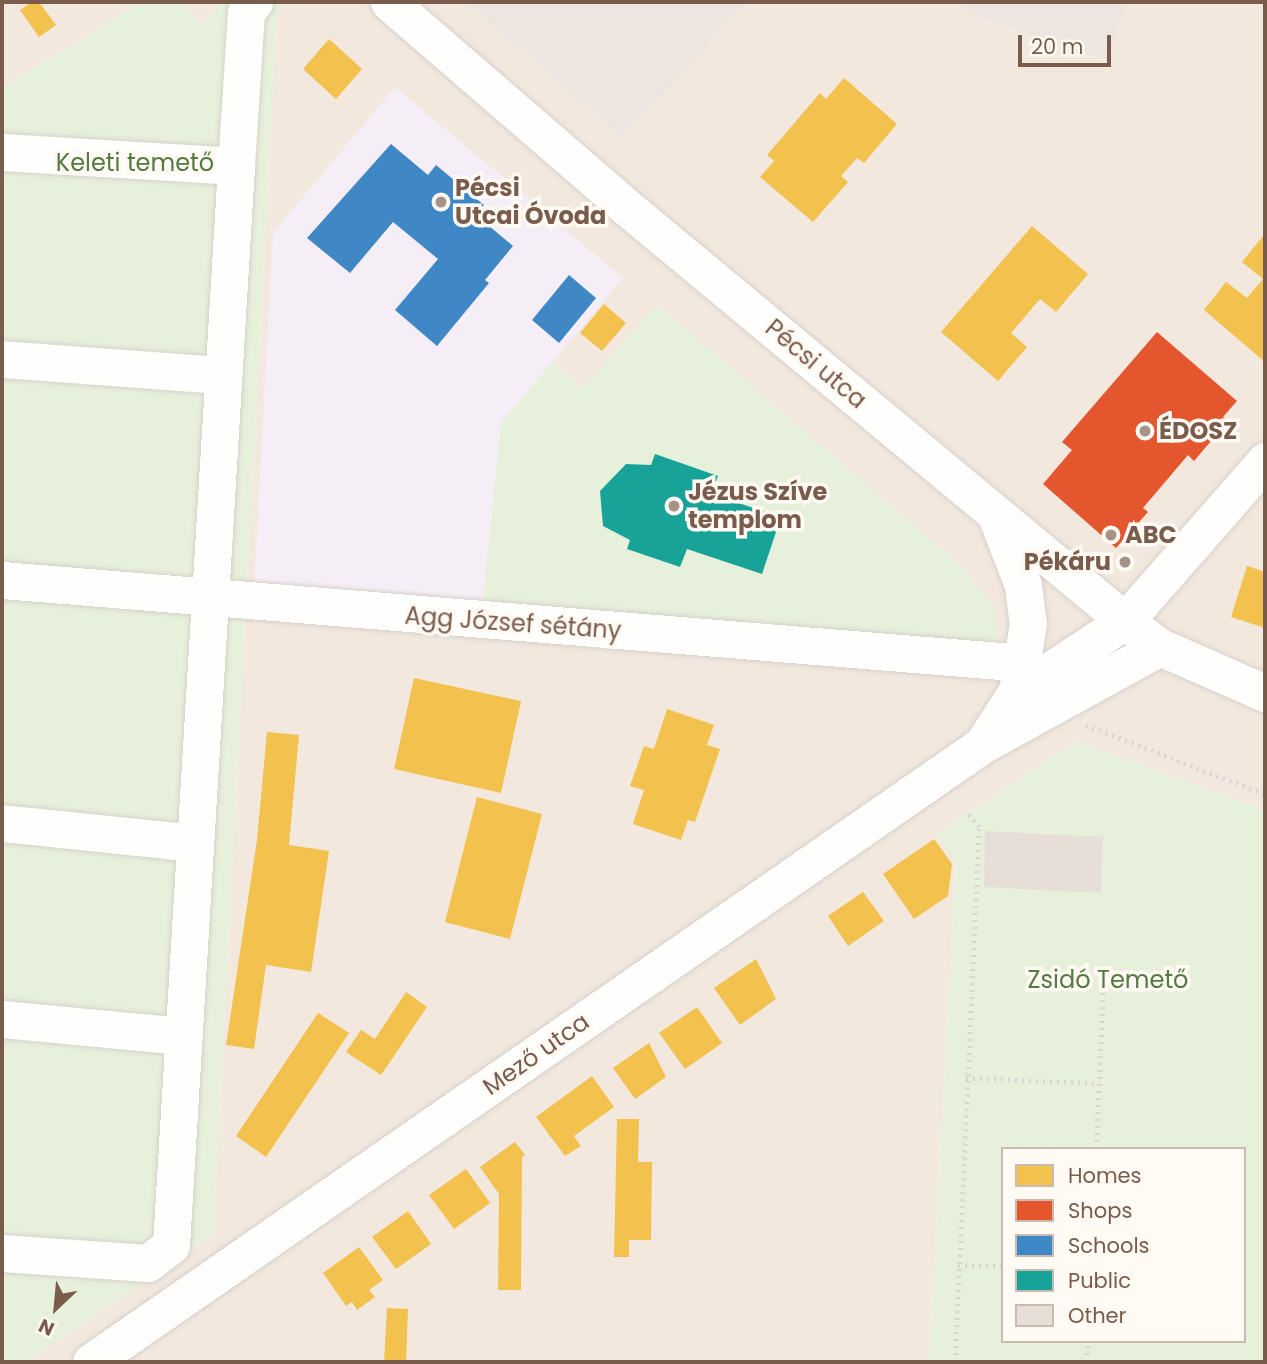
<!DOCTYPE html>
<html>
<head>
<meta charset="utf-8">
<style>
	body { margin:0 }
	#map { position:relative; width:1267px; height:1364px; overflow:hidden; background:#f9f5f0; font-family:Poppins,sans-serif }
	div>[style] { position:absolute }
	.residential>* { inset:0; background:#f2e8de }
	.industrial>* { inset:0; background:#ede5e0 }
	.education>* { inset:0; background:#f6eef6 }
	.green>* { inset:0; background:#e7f0db }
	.homes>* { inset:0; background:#f2c14e }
	.shops>* { inset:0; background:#e4572e }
	.schools>* { inset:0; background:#3f88c5 }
	.public>* { inset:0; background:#17a398 }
	.building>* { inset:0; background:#e6ded7 }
	.path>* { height:4.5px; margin-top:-2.25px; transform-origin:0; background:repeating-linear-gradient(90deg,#dcd5d0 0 2px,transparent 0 7px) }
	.roads { filter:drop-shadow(0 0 2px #d7d1cb) drop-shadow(0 0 2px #d7d1cb) }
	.minor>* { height:37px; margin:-18.5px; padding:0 18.5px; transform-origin:18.5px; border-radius:18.5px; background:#fefefd }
	.dots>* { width:19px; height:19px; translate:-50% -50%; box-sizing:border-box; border:4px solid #fffaf3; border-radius:50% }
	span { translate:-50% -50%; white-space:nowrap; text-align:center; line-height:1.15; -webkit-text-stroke:7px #fffaf3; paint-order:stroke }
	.park-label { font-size:24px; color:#537a41 }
	.poi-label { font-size:24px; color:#7a5c4d; font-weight:700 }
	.left { translate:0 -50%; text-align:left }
	.right { translate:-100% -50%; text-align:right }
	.street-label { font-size:24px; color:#7a5c4d }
	.frame { position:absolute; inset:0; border:4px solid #7a5c4d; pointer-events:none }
	.legend { position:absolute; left:1001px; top:1147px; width:245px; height:196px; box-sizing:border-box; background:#fffaf3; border:2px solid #cabbb1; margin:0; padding:9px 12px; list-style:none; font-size:21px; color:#7a5c4d }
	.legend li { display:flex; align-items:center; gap:14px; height:35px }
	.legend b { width:35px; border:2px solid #cabbb1 }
	.north { position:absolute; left:21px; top:1273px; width:70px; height:70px; -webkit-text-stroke:5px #fffaf3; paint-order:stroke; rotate:206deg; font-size:19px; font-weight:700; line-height:28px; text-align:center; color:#7a5c4d }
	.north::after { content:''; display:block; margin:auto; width:24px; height:32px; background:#7a5c4d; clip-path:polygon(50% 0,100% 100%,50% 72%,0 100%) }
	.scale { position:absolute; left:1018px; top:35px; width:93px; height:32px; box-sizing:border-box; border:4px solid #7a5c4d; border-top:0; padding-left:9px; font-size:21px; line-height:24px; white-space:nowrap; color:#7a5c4d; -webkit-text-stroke:5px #fffaf3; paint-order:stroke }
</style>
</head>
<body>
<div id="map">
	<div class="residential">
		<i style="clip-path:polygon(2px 2px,141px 2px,2px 88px)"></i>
		<i style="clip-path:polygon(178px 2px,222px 2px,203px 24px)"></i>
		<i style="clip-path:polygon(282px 2px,466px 2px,623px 136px,747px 2px,957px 2px,973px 15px,1109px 59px,1127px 2px,1265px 2px,1265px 810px,1075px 741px,936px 835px,956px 860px,929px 1362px,26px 1362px,213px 1235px,276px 27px)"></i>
	</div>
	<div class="industrial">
		<i style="clip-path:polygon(466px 2px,747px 2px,623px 137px)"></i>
		<i style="clip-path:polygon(957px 2px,1127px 2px,1108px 60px,973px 15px)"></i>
	</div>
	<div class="education">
		<i style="clip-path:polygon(395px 87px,623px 278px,501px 423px,483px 602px,254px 586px,273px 233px)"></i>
	</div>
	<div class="green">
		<i style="clip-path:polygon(141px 2px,178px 2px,203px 24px,222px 2px,282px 2px,276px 27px,213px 1235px,26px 1362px,2px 1362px,2px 88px)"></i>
		<i style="clip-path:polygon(657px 304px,958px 563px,993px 605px,999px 647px,483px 602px,501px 423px,553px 362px,583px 388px)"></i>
		<i style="clip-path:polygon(evenodd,1075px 741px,1265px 810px,1265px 1362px,929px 1362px,956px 861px,936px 835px,1075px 741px,1003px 1149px,1244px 1149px,1244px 1341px,1003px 1341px,1003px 1149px)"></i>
	</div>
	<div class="homes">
		<i style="clip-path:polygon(32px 2px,39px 2px,56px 25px,39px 37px,20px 10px)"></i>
		<i style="clip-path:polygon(329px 39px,362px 69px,336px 99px,303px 69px)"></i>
		<i style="clip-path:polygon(844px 78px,897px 124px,864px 163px,857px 158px,841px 176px,848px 182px,813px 222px,760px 177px,774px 161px,767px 155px,820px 93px,826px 99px)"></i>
		<i style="clip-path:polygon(1032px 226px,1088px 274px,1056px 312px,1040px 299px,1011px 333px,1027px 347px,998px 381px,941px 332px)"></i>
		<i style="clip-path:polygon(1263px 236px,1265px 238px,1265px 362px,1204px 310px,1226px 282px,1247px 298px,1263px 279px,1242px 262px)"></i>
		<i style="clip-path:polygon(604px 304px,626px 323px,602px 351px,580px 333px)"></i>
		<i style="clip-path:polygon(1247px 566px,1265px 572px,1265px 628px,1231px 617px)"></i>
		<i style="clip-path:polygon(414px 678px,521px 701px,501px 793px,394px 769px)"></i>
		<i style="clip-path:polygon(667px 709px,714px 725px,707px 745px,720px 749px,695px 822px,688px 820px,681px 840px,633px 824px,644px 790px,630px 786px,644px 746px,654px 749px)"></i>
		<i style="clip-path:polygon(267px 732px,299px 735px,289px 845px,329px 851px,311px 972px,266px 965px,254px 1049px,226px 1045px,257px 840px)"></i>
		<i style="clip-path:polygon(477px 797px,542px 814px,510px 939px,445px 922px)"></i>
		<i style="clip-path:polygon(934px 839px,952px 864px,948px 896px,914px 919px,883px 874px)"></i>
		<i style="clip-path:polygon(863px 892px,884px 921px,848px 946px,828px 916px)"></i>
		<i style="clip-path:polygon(756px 959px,776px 999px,740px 1025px,714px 988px)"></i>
		<i style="clip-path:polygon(406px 992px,427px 1007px,381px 1075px,346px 1052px,361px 1030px,375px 1039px)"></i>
		<i style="clip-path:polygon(697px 1007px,722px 1043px,685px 1069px,659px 1033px)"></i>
		<i style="clip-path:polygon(318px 1013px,349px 1033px,266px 1157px,236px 1136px)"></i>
		<i style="clip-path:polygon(649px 1043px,666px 1077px,635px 1099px,613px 1068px)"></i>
		<i style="clip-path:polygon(592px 1076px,614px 1107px,574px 1136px,581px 1146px,565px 1156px,536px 1117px)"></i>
		<i style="clip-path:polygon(617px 1119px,639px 1119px,638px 1162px,652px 1162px,651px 1240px,629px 1240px,629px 1257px,614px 1257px)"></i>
		<i style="clip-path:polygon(515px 1142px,525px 1155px,522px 1157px,521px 1290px,498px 1290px,499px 1194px,480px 1167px)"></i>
		<i style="clip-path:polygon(466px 1169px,490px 1203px,454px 1229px,429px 1195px)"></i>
		<i style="clip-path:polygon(408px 1211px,431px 1244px,396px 1269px,372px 1237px)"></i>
		<i style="clip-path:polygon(359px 1247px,383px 1280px,369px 1290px,375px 1297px,357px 1310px,352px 1302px,346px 1306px,323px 1273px)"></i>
		<i style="clip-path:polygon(387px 1308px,408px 1309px,406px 1362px,384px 1362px)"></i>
	</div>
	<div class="shops">
		<i style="clip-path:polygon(1157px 332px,1237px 401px,1223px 417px,1228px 421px,1194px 461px,1188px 455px,1143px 508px,1148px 512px,1116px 548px,1043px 484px,1072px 450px,1062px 442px)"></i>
	</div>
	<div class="schools">
		<i style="clip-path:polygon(391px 144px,428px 175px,436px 165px,484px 205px,476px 215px,513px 246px,485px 280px,489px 283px,437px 346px,395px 310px,438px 259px,393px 222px,350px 273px,307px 238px)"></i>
		<i style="clip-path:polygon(569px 275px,596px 298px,559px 343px,532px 320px)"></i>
	</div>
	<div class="public">
		<i style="clip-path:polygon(655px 454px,718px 476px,711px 494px,781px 517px,762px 574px,687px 549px,680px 567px,627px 549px,630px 540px,603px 526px,600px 491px,626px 464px,651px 465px)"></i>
	</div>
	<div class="building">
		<i style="clip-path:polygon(985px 831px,1103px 837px,1101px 893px,984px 887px)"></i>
	</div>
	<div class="path">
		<i style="left:1086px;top:725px;width:192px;rotate:21.1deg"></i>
		<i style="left:966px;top:1078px;width:133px;rotate:2.2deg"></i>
		<i style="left:1096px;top:1149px;width:178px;rotate:-87.4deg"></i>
		<i style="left:958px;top:1265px;width:45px;rotate:1.3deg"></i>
		<i style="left:955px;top:1362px;width:536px;rotate:-87.43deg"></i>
		<i style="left:979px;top:827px;width:18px;rotate:-128deg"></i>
		<i style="left:1087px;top:1362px;width:21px;rotate:-87deg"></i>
	</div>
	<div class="roads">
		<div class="minor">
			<i style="left:389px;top:2px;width:312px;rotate:40.8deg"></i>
			<i style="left:625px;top:206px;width:650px;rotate:39.69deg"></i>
			<i style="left:1125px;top:621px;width:44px;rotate:36.6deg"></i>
			<i style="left:1160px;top:647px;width:115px;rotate:23.7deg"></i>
			<i style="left:2px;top:152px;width:234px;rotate:3.4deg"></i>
			<i style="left:2px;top:359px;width:221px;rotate:4.2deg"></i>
			<i style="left:997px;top:518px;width:72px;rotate:68.8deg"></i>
			<i style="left:1023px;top:585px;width:38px;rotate:83deg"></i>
			<i style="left:1028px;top:623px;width:63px;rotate:99.2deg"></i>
			<i style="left:2px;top:580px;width:1025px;rotate:4.64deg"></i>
			<i style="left:984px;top:742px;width:57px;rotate:-57.1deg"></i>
			<i style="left:1015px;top:694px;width:132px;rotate:-33.6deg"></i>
			<i style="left:1125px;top:621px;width:213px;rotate:-48.8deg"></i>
			<i style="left:2px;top:823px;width:193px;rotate:5.9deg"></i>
			<i style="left:2px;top:1019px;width:181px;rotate:5.4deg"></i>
			<i style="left:2px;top:1253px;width:146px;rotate:3.9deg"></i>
			<i style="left:148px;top:1263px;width:29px;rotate:-38deg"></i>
			<i style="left:171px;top:1245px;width:1081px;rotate:-86.55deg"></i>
			<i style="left:236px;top:166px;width:154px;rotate:-86.3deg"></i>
			<i style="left:246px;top:12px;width:13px;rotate:-51deg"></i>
			<i style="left:91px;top:1362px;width:1084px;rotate:-34.7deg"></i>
			<i style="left:982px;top:745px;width:203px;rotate:-28.8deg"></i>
		</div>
	</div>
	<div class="dots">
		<i style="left:441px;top:202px;background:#a69286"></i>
		<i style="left:1145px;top:431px;background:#a69286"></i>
		<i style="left:674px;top:506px;background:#a69286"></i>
		<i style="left:1111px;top:535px;background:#a69286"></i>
		<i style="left:1125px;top:562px;background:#a69286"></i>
	</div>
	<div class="park-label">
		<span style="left:135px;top:163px">Keleti temető</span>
		<span style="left:1108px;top:980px">Zsidó Temető</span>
	</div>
	<div class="poi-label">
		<span class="left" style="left:455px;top:202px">Pécsi<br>Utcai Óvoda</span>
		<span class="left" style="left:1159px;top:431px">ÉDOSZ</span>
		<span class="left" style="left:688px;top:506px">Jézus Szíve<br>templom</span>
		<span class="left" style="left:1125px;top:535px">ABC</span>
		<span class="right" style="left:1111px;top:562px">Pékáru</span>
	</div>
	<div class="street-label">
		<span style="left:816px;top:364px;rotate:40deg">Pécsi utca</span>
		<span style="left:513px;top:623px;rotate:4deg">Agg József sétány</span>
		<span style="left:536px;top:1054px;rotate:-35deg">Mező utca</span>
	</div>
	<div class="frame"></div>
	<ul class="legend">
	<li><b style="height:19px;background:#f2c14e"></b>Homes</li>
	<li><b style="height:19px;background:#e4572e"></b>Shops</li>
	<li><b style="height:19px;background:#3f88c5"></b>Schools</li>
	<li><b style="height:19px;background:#17a398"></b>Public</li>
	<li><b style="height:19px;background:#e6ded7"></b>Other</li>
	</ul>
	<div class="north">N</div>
	<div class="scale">20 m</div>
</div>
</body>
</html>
